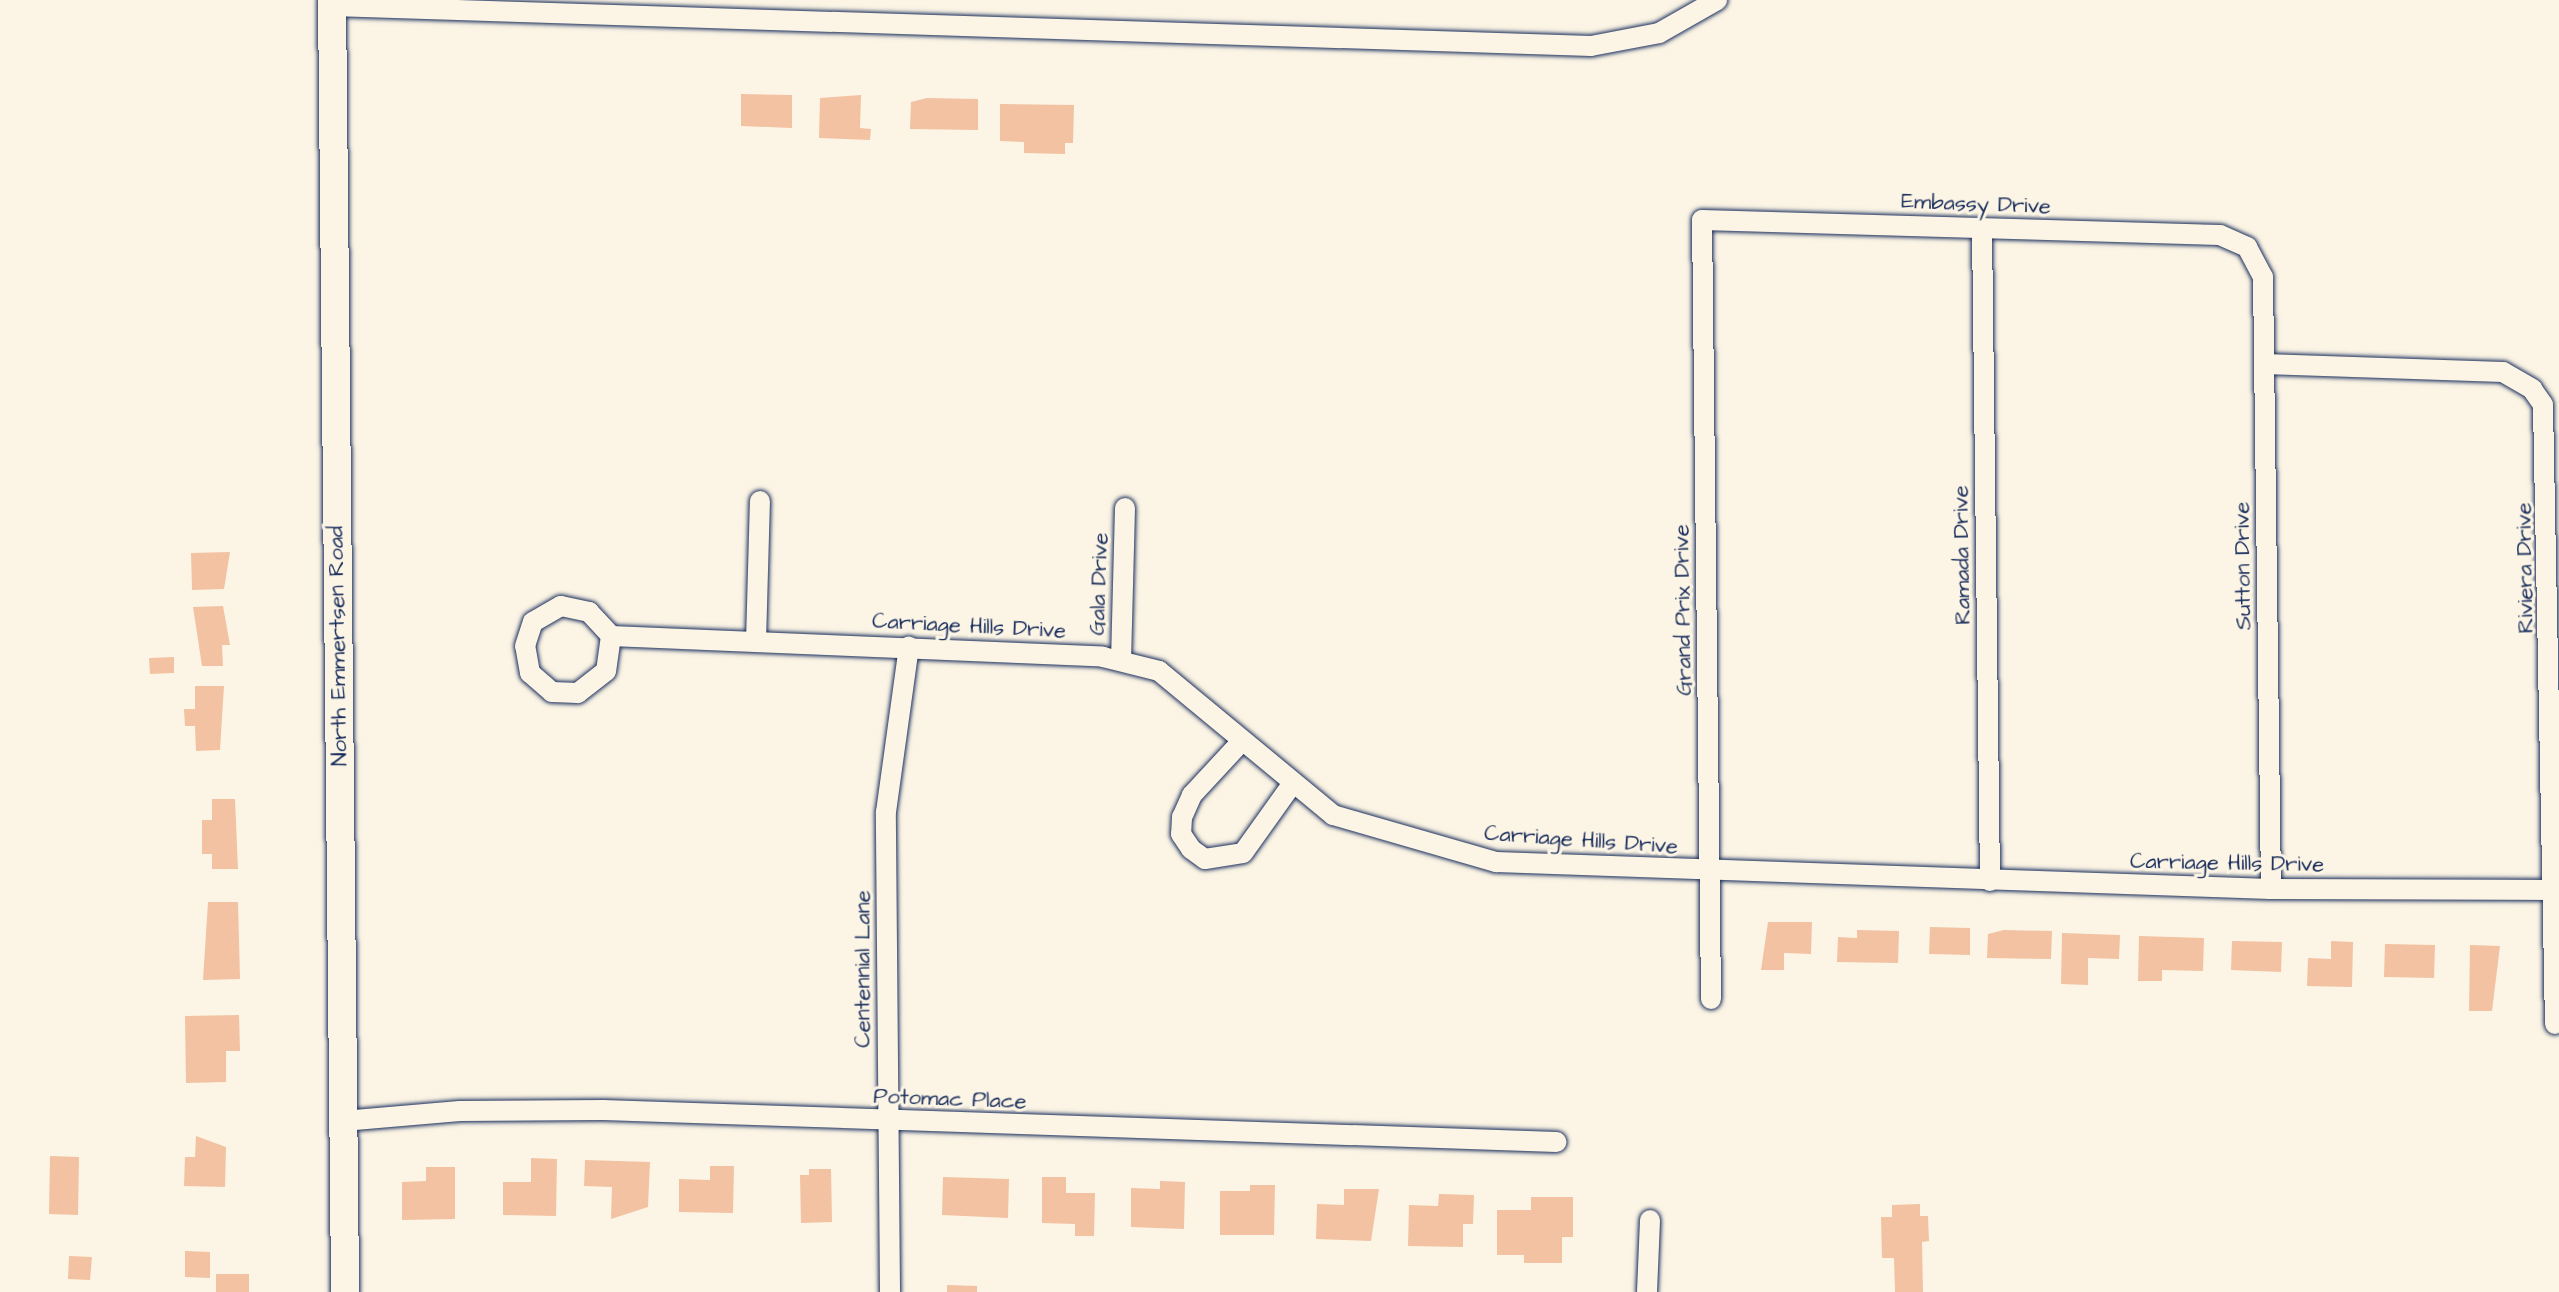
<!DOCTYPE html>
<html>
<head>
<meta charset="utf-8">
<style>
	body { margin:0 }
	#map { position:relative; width:2559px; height:1292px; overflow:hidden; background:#fcf5e5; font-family:"Architects Daughter",sans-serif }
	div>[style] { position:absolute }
	.building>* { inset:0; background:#f2c2a2 }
	.roads { filter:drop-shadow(0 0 2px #1b2f5e) drop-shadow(0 0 2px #1b2f5e) }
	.street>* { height:20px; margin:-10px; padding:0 10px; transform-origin:10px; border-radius:10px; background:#fcf5e5 }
	.secondary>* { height:28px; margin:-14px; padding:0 14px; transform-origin:14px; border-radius:14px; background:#fcf5e5 }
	span { translate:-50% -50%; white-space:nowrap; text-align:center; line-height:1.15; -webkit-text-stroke:6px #fcf5e5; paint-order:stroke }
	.street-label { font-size:22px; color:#1b2f5e }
</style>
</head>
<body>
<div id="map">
	<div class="building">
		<i style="clip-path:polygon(741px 94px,792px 95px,792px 128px,741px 126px)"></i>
		<i style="clip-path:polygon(861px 95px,860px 128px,871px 129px,870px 140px,819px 138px,820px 98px)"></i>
		<i style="clip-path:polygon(927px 98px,978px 99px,978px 130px,910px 129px,911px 102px)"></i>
		<i style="clip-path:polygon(1000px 104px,1074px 105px,1073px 143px,1065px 143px,1065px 154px,1024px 153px,1024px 142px,1000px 141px)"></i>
		<i style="clip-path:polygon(230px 552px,224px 589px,192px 590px,191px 553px)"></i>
		<i style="clip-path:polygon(223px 606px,230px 645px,222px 645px,223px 666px,202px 666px,193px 607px)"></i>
		<i style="clip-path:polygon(174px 657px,174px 673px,150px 674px,149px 658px)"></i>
		<i style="clip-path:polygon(195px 686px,224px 686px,220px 750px,196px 751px,195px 726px,185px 726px,184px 709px,195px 709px)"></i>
		<i style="clip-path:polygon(212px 799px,235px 799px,238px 869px,212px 869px,212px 854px,202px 854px,202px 820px,212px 820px)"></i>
		<i style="clip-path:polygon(208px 902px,238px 902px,240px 979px,203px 980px)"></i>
		<i style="clip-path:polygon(1768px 922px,1812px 922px,1811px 954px,1784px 953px,1784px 970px,1761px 970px)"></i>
		<i style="clip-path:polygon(1930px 927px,1970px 928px,1970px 955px,1929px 954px)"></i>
		<i style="clip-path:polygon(1857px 930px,1899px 931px,1898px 963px,1837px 962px,1838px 937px,1857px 938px)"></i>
		<i style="clip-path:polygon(2004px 930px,2052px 931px,2051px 959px,1987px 958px,1988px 934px)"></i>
		<i style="clip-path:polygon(2062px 933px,2120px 935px,2119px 959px,2088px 958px,2088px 985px,2061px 984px)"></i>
		<i style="clip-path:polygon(2139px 936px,2204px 938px,2203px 971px,2162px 970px,2162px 981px,2138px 981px)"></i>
		<i style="clip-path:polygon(2232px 941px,2282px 942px,2281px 972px,2231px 970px)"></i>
		<i style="clip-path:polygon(2331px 941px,2353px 942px,2352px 987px,2307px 986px,2308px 958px,2331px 959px)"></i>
		<i style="clip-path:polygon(2385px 944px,2435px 945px,2434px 978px,2384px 977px)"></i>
		<i style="clip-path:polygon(2470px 945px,2500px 946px,2492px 1011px,2469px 1011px)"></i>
		<i style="clip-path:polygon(239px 1015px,240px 1051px,226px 1051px,226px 1082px,186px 1083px,185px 1016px)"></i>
		<i style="clip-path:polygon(196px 1136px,226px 1147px,225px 1187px,184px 1186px,185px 1157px,195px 1157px)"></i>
		<i style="clip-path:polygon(50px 1156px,79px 1157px,78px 1215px,49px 1214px)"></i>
		<i style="clip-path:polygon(531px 1158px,557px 1159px,556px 1216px,503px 1215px,503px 1182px,531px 1182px)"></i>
		<i style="clip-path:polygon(585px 1160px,650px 1162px,648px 1207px,611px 1219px,612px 1187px,584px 1186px)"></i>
		<i style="clip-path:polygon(710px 1166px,734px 1166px,733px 1213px,679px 1212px,679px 1179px,710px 1180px)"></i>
		<i style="clip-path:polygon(426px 1167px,455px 1167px,455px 1219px,402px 1220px,402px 1182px,426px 1181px)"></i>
		<i style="clip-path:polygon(809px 1169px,831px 1169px,832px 1222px,801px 1223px,800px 1175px,809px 1175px)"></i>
		<i style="clip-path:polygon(943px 1177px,1009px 1179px,1008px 1218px,942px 1215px)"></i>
		<i style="clip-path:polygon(1042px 1177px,1066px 1177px,1066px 1193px,1095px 1193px,1094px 1236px,1075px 1236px,1075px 1224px,1042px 1223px)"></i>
		<i style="clip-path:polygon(1160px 1181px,1185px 1182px,1184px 1229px,1131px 1227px,1131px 1188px,1160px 1189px)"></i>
		<i style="clip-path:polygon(1250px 1185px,1275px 1185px,1274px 1235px,1220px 1235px,1220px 1191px,1250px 1191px)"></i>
		<i style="clip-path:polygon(1344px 1189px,1379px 1189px,1371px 1241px,1316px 1239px,1317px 1204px,1344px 1205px)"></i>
		<i style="clip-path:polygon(1439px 1194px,1474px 1195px,1473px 1224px,1463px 1224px,1463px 1247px,1408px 1246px,1409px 1205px,1438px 1206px)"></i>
		<i style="clip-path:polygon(1531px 1197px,1573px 1197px,1573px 1237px,1562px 1237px,1562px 1263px,1524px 1263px,1524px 1255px,1497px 1255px,1497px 1210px,1531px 1210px)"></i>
		<i style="clip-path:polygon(1920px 1204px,1920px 1216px,1928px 1216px,1929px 1241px,1922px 1242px,1923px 1292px,1895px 1292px,1894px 1258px,1882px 1258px,1881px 1217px,1892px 1217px,1892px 1205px)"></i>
		<i style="clip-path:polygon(185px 1251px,210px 1252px,210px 1278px,185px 1277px)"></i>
		<i style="clip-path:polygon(69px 1256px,92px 1257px,90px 1280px,68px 1279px)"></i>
		<i style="clip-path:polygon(216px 1274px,249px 1274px,249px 1292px,216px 1292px)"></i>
		<i style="clip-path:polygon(947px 1285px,977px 1286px,977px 1292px,947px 1292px)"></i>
	</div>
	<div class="roads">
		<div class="street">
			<i style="left:332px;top:6px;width:1260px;rotate:1.82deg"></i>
			<i style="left:1591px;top:46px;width:69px;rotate:-10.8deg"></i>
			<i style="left:1659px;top:33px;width:67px;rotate:-29.6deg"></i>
			<i style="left:1982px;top:228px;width:653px;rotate:89.3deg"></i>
			<i style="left:2264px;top:364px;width:239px;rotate:1.9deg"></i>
			<i style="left:2503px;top:372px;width:34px;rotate:30deg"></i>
			<i style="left:2532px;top:389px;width:19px;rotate:55deg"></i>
			<i style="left:2543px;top:405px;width:619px;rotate:88.89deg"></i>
			<i style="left:611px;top:636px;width:35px;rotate:98deg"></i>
			<i style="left:606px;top:671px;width:36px;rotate:142deg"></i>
			<i style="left:578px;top:693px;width:26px;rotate:-178deg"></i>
			<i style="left:552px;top:692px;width:29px;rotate:-139deg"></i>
			<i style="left:530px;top:673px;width:27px;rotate:-100deg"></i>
			<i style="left:525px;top:646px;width:25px;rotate:-72deg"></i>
			<i style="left:533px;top:622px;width:32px;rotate:-30deg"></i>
			<i style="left:561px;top:606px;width:29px;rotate:12deg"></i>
			<i style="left:589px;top:612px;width:33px;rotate:47deg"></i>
			<i style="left:611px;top:636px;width:492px;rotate:2.4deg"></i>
			<i style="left:1103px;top:657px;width:58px;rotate:14deg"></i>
			<i style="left:1159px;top:671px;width:226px;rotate:39.6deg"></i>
			<i style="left:1333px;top:815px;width:170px;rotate:16.1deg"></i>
			<i style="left:1496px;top:862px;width:775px;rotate:2deg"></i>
			<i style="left:2271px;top:889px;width:288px;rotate:0.2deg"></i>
			<i style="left:756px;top:642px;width:141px;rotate:-88.4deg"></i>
			<i style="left:1121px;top:661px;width:153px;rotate:-88.5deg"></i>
			<i style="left:1242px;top:741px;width:74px;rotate:132.8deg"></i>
			<i style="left:1192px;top:795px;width:24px;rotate:114deg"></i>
			<i style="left:1182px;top:817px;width:17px;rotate:93deg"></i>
			<i style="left:1181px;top:834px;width:18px;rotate:56deg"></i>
			<i style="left:1191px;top:849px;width:17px;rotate:36deg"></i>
			<i style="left:1205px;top:859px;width:38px;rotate:-9deg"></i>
			<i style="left:1243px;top:853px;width:86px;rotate:-54.5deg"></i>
			<i style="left:1711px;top:999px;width:779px;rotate:-90.66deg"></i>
			<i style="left:1702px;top:220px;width:518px;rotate:1.66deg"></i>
			<i style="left:2220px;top:235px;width:30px;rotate:24deg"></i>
			<i style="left:2247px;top:247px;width:34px;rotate:62deg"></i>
			<i style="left:2263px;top:277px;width:612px;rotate:89.25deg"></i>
			<i style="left:343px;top:1121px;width:117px;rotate:-4.9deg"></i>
			<i style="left:460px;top:1111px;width:143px;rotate:-0.4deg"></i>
			<i style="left:603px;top:1110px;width:954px;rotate:1.92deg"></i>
			<i style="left:890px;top:1292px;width:480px;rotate:-90.5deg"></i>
			<i style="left:886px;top:812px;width:167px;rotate:-82.1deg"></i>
			<i style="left:1647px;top:1292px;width:72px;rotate:-87.6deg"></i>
		</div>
		<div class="secondary">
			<i style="left:332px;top:0;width:1292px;rotate:89.42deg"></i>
		</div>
	</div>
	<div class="street-label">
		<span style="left:1976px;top:204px;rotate:2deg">Embassy Drive</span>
		<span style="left:1962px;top:555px;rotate:-91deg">Ramada Drive</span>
		<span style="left:2243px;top:566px;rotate:-91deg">Sutton Drive</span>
		<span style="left:2525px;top:568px;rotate:-91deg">Riviera Drive</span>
		<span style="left:1099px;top:584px;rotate:-88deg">Gala Drive</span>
		<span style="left:1683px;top:610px;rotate:-91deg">Grand Prix Drive</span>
		<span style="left:969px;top:626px;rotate:3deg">Carriage Hills Drive</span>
		<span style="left:338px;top:646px;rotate:-91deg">North Emmertsen Road</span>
		<span style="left:1581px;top:840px;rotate:4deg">Carriage Hills Drive</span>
		<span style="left:2227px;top:863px;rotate:1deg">Carriage Hills Drive</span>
		<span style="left:863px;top:969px;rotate:-90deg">Centennial Lane</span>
		<span style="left:950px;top:1099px;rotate:2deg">Potomac Place</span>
	</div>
</div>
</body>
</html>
